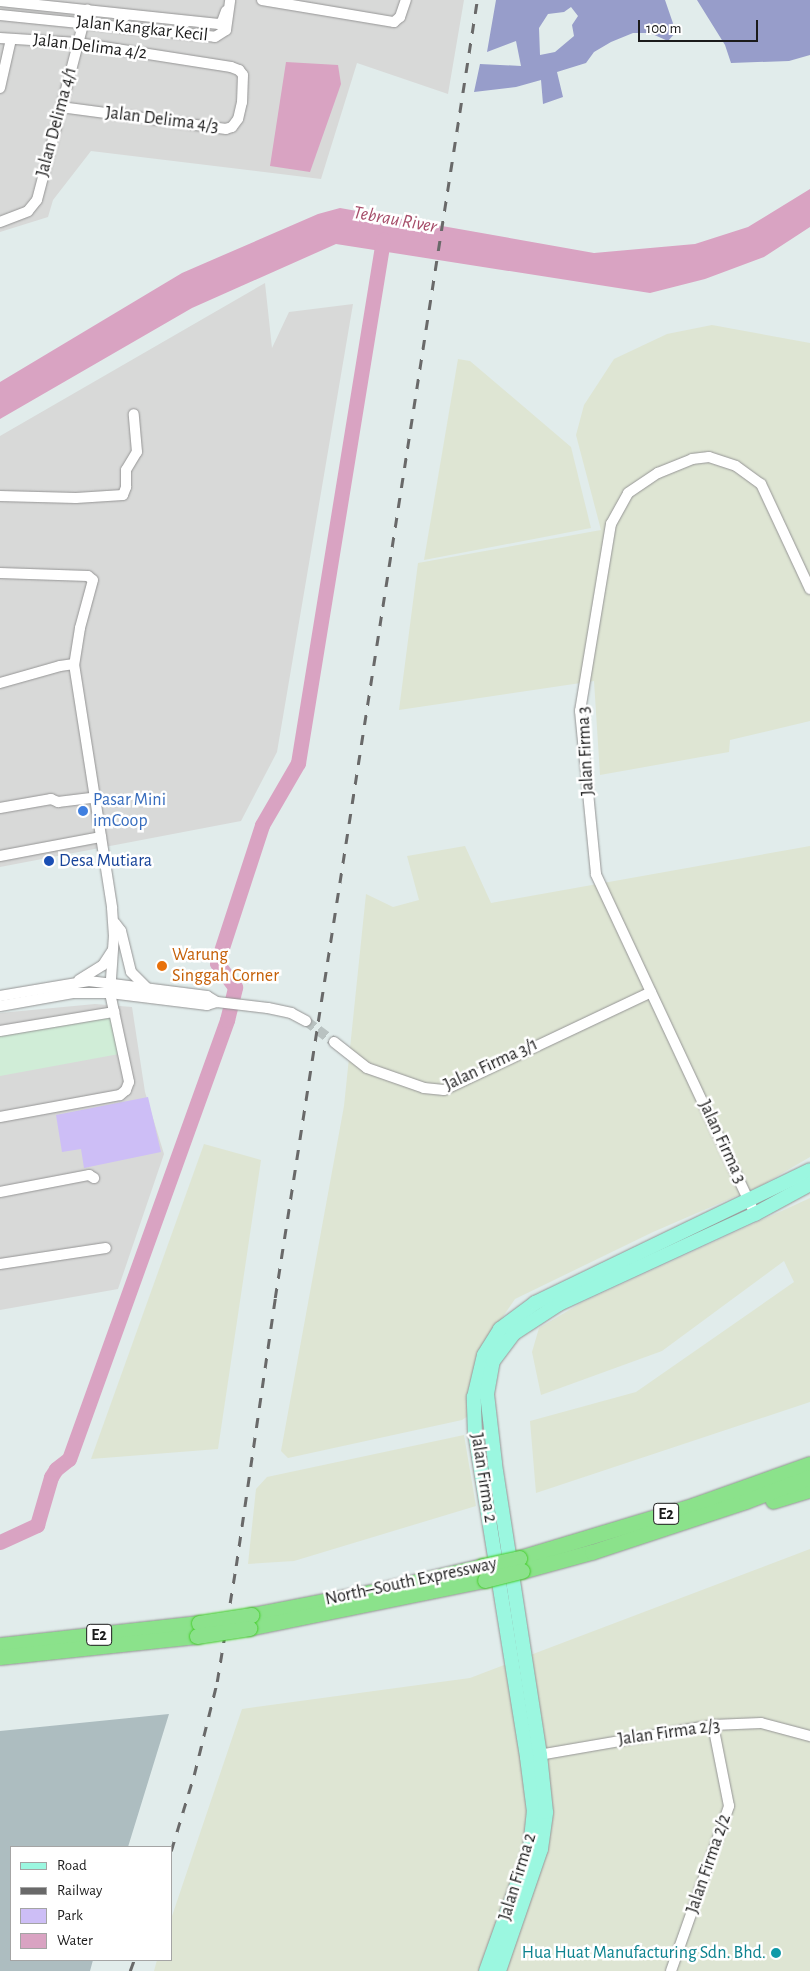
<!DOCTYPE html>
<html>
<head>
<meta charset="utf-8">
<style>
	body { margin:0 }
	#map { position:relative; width:810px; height:1971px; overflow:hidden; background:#e1eceb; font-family:"Alegreya Sans",sans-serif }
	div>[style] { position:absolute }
	.residential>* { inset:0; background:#d8d9d8 }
	.commercial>* { inset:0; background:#d0edd7 }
	.industrial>* { inset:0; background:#dee5d3 }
	.construction>* { inset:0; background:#adbdc0 }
	.forest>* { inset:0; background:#979dca }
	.park>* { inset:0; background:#cdbef6 }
	.water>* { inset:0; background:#d9a3c2 }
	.river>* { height:15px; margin:-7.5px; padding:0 7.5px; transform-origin:7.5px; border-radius:7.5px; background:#d9a3c2 }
	.minor-tunnel>* { height:10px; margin-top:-5px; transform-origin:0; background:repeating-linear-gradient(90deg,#b9c2c1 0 10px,transparent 0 15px) }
	.roads { filter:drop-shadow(0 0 1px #959595) drop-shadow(0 0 1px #959595) }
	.minor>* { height:10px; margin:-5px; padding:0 5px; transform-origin:5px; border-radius:5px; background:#fff }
	.major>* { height:14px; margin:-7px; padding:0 7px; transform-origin:7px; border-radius:7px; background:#9bf7e0 }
	.highway>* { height:15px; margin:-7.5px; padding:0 7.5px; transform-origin:7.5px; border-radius:7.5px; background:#8be28b }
	.rail>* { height:2.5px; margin-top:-1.25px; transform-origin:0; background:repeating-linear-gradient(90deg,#696969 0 10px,transparent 0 20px) }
	.bridges { filter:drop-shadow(0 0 1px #45ce2b) drop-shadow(0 0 1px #45ce2b) }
	.highway-bridge>* { height:15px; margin:-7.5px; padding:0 7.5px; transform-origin:7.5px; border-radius:7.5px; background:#8be28b }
	.dots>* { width:14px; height:14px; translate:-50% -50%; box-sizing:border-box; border:2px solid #fff; border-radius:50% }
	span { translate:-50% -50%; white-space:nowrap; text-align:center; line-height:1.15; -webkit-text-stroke:5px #fff; paint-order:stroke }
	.shield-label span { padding:1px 4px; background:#fff; border:1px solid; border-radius:4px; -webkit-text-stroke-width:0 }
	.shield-label { font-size:16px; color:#1b1b1b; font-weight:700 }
	.street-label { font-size:18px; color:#1b1b1b }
	.shop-label { font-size:18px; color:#366cbe }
	.left { translate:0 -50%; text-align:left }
	.transit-label { font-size:18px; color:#164399 }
	.food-label { font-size:18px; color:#c56008 }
	.culture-label { font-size:18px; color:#0d838f }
	.right { translate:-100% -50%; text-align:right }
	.water-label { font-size:19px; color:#a64d69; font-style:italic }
	.legend { position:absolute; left:10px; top:1846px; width:162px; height:115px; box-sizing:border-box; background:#fff; border:1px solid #a4a4a4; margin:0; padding:6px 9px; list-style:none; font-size:15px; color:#1b1b1b }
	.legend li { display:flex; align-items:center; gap:10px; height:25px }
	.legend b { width:25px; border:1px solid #a4a4a4 }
	.scale { position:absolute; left:638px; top:20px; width:120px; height:22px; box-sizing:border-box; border:2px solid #1b1b1b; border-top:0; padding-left:6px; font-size:15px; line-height:18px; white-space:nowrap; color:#1b1b1b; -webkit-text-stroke:4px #fff; paint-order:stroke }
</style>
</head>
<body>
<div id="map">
	<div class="residential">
		<i style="clip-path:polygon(0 0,464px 0,448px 94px,357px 63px,321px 179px,91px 151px,53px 200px,48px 217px,0 232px)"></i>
		<i style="clip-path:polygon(265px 283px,272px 348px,289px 312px,353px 304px,277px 752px,241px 821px,0 867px,0 436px)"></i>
		<i style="clip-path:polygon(95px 1004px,132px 1007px,145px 1092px,164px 1154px,118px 1289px,0 1310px,0 1013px)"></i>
	</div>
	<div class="commercial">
		<i style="clip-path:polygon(110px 1009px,119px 1054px,0 1076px,0 1029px)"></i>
	</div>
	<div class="industrial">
		<i style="clip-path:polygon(712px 325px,810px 343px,810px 721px,730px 740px,729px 752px,600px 775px,594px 681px,399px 710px,418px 563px,601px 530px,576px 435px,584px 405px,614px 359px,667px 334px)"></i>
		<i style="clip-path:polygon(458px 359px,470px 361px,571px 447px,591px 528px,424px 560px)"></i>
		<i style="clip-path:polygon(465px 846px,491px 903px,810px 846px,810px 1157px,762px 1185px,653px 1232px,515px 1299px,481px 1349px,473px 1371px,468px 1416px,462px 1420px,288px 1458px,281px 1451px,344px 1106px,366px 894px,393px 907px,419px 900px,407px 856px)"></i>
		<i style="clip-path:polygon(204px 1144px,261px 1160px,218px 1449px,91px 1459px)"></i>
		<i style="clip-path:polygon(810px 1198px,810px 1402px,536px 1493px,530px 1421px,636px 1392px,794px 1282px,784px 1261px,662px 1351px,541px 1395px,532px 1352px,539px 1328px,581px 1303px)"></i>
		<i style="clip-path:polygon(464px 1435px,476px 1506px,294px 1561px,248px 1564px,256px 1489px,267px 1477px)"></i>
		<i style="clip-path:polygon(810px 1549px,810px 1971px,154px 1971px,157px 1960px,171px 1960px,171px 1919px,242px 1709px,470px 1678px)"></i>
	</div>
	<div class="construction">
		<i style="clip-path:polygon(169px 1714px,128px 1847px,11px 1847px,11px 1960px,93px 1960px,90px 1971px,0 1971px,0 1731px)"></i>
	</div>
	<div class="forest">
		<i style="clip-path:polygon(evenodd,496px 0,665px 0,676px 32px,668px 41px,650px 33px,633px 33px,611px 42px,594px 52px,586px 63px,557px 72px,563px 97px,543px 104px,541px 80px,516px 87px,474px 92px,480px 64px,521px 66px,516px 41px,487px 52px,496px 0,571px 7px,578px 16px,572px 25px,574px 36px,555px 52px,540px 55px,539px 28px,548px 14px,564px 12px,571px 7px)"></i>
		<i style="clip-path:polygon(697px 0,810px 0,810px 55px,789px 61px,731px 63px,725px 45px)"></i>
	</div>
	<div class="park">
		<i style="clip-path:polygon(148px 1097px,161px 1152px,84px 1168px,81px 1149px,62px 1152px,56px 1115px)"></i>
	</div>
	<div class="water">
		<i style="clip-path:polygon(286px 62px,338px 65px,341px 84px,310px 172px,270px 166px)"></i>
		<i style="clip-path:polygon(810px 189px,810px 227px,764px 257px,705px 279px,650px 293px,336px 244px,192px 308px,0 419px,0 382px,182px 273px,318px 214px,340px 208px,594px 253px,695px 244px,748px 227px)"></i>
	</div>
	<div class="river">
		<i style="left:0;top:1542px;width:41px;rotate:-24.7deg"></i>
		<i style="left:37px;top:1525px;width:50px;rotate:-73.7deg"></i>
		<i style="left:51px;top:1477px;width:9px;rotate:-58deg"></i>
		<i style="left:56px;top:1469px;width:16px;rotate:-38deg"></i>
		<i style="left:69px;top:1459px;width:467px;rotate:-70.2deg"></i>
		<i style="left:227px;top:1020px;width:34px;rotate:-76deg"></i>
		<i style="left:235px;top:987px;width:30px;rotate:-127deg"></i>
		<i style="left:217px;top:963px;width:145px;rotate:-71.9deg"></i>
		<i style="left:262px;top:825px;width:72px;rotate:-59.9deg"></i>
		<i style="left:298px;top:763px;width:530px;rotate:-80.77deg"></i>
	</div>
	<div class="minor-tunnel">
		<i style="left:306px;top:1021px;width:35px;rotate:37deg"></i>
	</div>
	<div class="roads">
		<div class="minor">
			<i style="left:262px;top:0;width:134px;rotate:9.5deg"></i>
			<i style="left:394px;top:22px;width:8px;rotate:-40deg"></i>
			<i style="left:400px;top:17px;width:18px;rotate:-71deg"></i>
			<i style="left:0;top:1px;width:220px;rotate:6deg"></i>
			<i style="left:219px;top:24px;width:4px;rotate:-34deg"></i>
			<i style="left:222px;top:22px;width:12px;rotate:-70deg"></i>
			<i style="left:0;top:15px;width:216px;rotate:5.8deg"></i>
			<i style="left:215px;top:37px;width:13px;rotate:-32deg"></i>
			<i style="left:226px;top:30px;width:30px;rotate:-82deg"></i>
			<i style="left:0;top:38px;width:78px;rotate:3.7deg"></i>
			<i style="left:78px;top:43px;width:155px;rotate:8.9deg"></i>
			<i style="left:231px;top:67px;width:9px;rotate:21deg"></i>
			<i style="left:239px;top:70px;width:6px;rotate:51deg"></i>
			<i style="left:243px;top:75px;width:27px;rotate:92deg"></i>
			<i style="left:242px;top:102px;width:17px;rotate:103deg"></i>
			<i style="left:238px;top:119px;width:10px;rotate:127deg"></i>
			<i style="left:232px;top:127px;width:6px;rotate:162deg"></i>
			<i style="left:226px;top:129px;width:165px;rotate:-172.4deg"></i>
			<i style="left:0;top:88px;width:50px;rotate:-77.3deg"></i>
			<i style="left:0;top:222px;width:30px;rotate:-21deg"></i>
			<i style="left:28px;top:211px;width:14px;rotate:-51deg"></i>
			<i style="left:37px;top:200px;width:197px;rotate:-75.3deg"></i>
			<i style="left:0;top:496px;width:76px;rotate:1.5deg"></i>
			<i style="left:76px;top:498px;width:47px;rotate:-3.7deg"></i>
			<i style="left:123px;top:495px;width:9px;rotate:-69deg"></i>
			<i style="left:126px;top:487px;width:17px;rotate:-90deg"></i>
			<i style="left:126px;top:470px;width:21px;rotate:-59deg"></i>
			<i style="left:137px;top:452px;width:38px;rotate:-95deg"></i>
			<i style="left:0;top:573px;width:88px;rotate:2deg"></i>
			<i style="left:88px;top:576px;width:6px;rotate:39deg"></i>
			<i style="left:93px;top:580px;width:50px;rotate:105.2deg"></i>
			<i style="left:80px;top:628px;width:36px;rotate:99deg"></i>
			<i style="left:74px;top:664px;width:247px;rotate:81.1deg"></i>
			<i style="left:112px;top:908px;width:27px;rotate:86deg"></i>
			<i style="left:114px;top:935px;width:58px;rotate:93.9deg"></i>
			<i style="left:110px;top:993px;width:91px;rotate:77.9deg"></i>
			<i style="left:129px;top:1082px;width:9px;rotate:111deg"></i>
			<i style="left:126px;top:1090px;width:8px;rotate:140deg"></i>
			<i style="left:120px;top:1095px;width:122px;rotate:169.6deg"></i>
			<i style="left:0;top:683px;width:62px;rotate:-15.8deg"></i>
			<i style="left:60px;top:666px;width:14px;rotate:-8deg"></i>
			<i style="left:0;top:808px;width:52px;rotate:-10deg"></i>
			<i style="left:51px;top:799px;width:8px;rotate:23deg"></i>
			<i style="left:58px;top:802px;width:35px;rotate:-7deg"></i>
			<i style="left:0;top:856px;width:103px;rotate:-10.7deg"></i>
			<i style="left:115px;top:923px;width:10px;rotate:53deg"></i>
			<i style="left:121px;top:931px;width:42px;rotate:76.3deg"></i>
			<i style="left:131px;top:972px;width:23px;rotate:45deg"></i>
			<i style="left:79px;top:980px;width:28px;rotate:-32deg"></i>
			<i style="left:103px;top:965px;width:17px;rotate:-57deg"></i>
			<i style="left:0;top:996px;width:90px;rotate:-9.6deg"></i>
			<i style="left:89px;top:981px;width:119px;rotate:7.2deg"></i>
			<i style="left:207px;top:996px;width:12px;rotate:31deg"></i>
			<i style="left:0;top:1006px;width:74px;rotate:-10.1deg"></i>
			<i style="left:73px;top:993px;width:37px"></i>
			<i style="left:110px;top:993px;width:98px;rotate:7.1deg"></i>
			<i style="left:207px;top:1005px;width:10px;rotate:-17deg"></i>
			<i style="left:217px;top:1002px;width:51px;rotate:6.7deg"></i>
			<i style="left:268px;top:1008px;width:24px;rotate:12deg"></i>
			<i style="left:291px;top:1013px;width:17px;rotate:28deg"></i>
			<i style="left:0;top:1031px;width:116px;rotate:-9.5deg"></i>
			<i style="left:334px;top:1042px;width:42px;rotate:38.2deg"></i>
			<i style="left:367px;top:1068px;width:60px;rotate:19.3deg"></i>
			<i style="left:424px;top:1088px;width:20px;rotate:6deg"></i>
			<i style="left:444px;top:1090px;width:229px;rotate:-25.3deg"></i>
			<i style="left:0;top:1192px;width:91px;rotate:-10.8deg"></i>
			<i style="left:89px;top:1175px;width:6px;rotate:31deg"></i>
			<i style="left:755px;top:1214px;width:375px;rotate:-115.1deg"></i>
			<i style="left:596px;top:874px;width:164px;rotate:-95.6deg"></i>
			<i style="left:580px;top:711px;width:190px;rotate:-80.6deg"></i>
			<i style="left:611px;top:524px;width:35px;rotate:-61deg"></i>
			<i style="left:628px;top:493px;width:36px;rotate:-34deg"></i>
			<i style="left:658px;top:473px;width:37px;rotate:-22deg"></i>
			<i style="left:692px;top:459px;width:17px;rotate:-7deg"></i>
			<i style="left:709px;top:457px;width:28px;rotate:18deg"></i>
			<i style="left:736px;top:466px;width:31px;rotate:36deg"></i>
			<i style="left:761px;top:484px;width:116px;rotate:65deg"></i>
			<i style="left:0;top:1264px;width:107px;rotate:-8.6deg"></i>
			<i style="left:533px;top:1756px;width:183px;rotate:-9.8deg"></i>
			<i style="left:713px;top:1725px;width:48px;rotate:-2.4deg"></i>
			<i style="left:761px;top:1723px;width:51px;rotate:14.9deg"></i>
			<i style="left:671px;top:1971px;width:175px;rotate:-70.6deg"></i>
			<i style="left:729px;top:1806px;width:83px;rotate:-101.2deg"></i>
		</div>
		<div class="major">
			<i style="left:486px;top:1971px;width:131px;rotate:-70.3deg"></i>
			<i style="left:530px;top:1848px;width:36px;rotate:-84deg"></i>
			<i style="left:534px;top:1812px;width:55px;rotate:-97.3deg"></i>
			<i style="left:527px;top:1757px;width:327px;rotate:-99.1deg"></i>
			<i style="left:475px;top:1434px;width:37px;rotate:-92deg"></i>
			<i style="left:474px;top:1397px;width:43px;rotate:-76.6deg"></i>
			<i style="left:484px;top:1355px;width:31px;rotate:-58deg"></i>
			<i style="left:500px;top:1329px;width:44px;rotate:-36.6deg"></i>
			<i style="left:535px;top:1303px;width:305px;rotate:-25.8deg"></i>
			<i style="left:499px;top:1971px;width:129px;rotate:-71deg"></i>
			<i style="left:541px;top:1849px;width:37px;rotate:-82deg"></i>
			<i style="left:546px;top:1812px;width:57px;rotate:-96deg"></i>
			<i style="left:540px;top:1755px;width:295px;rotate:-98.8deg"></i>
			<i style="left:495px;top:1463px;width:69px;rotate:-96.6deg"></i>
			<i style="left:487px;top:1394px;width:34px;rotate:-80deg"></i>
			<i style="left:493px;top:1361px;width:34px;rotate:-53deg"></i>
			<i style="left:513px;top:1334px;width:55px;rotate:-33.1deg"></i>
			<i style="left:559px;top:1304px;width:216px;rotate:-24.7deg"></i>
			<i style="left:755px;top:1214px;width:63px;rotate:-28.6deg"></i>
		</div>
		<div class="highway">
			<i style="left:773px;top:1501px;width:39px;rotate:-17deg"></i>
			<i style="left:519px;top:1558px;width:183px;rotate:-16.8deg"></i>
			<i style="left:694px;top:1505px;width:123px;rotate:-19.5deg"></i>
			<i style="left:522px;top:1571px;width:73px;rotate:-15.2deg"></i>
			<i style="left:592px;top:1552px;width:162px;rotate:-18.3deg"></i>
			<i style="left:746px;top:1501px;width:68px;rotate:-20.6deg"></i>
			<i style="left:251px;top:1615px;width:122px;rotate:-10.9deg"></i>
			<i style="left:371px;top:1592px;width:114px;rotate:-13.2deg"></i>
			<i style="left:249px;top:1628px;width:241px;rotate:-11.5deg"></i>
			<i style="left:0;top:1645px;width:200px;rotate:-6.3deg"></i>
			<i style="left:0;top:1657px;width:198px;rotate:-6.1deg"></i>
		</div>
	</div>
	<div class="rail">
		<i style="left:171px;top:1851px;width:79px;rotate:-73.2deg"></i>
		<i style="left:194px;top:1775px;width:96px;rotate:-76.1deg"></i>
		<i style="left:217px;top:1682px;width:118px;rotate:-80.7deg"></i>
		<i style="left:236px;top:1566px;width:271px;rotate:-81.7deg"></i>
		<i style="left:275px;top:1298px;width:1314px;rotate:-81.15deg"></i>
		<i style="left:130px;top:1971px;width:12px;rotate:-70deg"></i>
	</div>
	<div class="bridges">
		<div class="highway-bridge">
			<i style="left:482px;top:1566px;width:38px;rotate:-12deg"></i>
			<i style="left:485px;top:1580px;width:38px;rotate:-14deg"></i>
			<i style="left:199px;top:1623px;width:53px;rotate:-8.7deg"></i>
			<i style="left:197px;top:1636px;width:53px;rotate:-8.7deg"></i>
		</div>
	</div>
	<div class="dots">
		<i style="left:83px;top:811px;background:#3f7fe0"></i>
		<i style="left:49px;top:861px;background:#1a4fb4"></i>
		<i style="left:162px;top:966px;background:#e8710a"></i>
		<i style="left:776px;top:1953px;background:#0f9aa8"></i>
	</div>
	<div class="shield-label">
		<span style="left:666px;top:1514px">E2</span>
		<span style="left:99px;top:1635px">E2</span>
	</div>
	<div class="street-label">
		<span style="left:142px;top:29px;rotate:6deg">Jalan Kangkar Kecil</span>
		<span style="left:90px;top:47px;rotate:7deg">Jalan Delima 4/2</span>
		<span style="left:162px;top:120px;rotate:7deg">Jalan Delima 4/3</span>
		<span style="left:57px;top:122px;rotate:-75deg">Jalan Delima 4/1</span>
		<span style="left:586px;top:751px;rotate:-93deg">Jalan Firma 3</span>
		<span style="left:491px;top:1065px;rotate:-25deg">Jalan Firma 3/1</span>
		<span style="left:722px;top:1142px;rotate:65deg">Jalan Firma 3</span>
		<span style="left:483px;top:1478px;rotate:81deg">Jalan Firma 2</span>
		<span style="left:411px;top:1582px;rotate:-12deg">North–South Expressway</span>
		<span style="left:669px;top:1733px;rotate:-8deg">Jalan Firma 2/3</span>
		<span style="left:709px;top:1864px;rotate:-71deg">Jalan Firma 2/2</span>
		<span style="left:518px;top:1877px;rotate:-73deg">Jalan Firma 2</span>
	</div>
	<div class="shop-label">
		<span class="left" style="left:93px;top:811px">Pasar Mini<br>imCoop</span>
	</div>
	<div class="transit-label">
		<span class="left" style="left:59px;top:861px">Desa Mutiara</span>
	</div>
	<div class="food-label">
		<span class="left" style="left:172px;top:966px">Warung<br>Singgah Corner</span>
	</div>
	<div class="culture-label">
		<span class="right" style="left:766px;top:1953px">Hua Huat Manufacturing Sdn. Bhd.</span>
	</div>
	<div class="water-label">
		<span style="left:395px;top:220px;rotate:10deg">Tebrau River</span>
	</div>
	<ul class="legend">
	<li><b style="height:6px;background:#9bf7e0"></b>Road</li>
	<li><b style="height:6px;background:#696969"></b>Railway</li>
	<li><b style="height:14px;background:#cdbef6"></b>Park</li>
	<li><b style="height:14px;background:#d9a3c2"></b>Water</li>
	</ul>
	<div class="scale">100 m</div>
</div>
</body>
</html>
